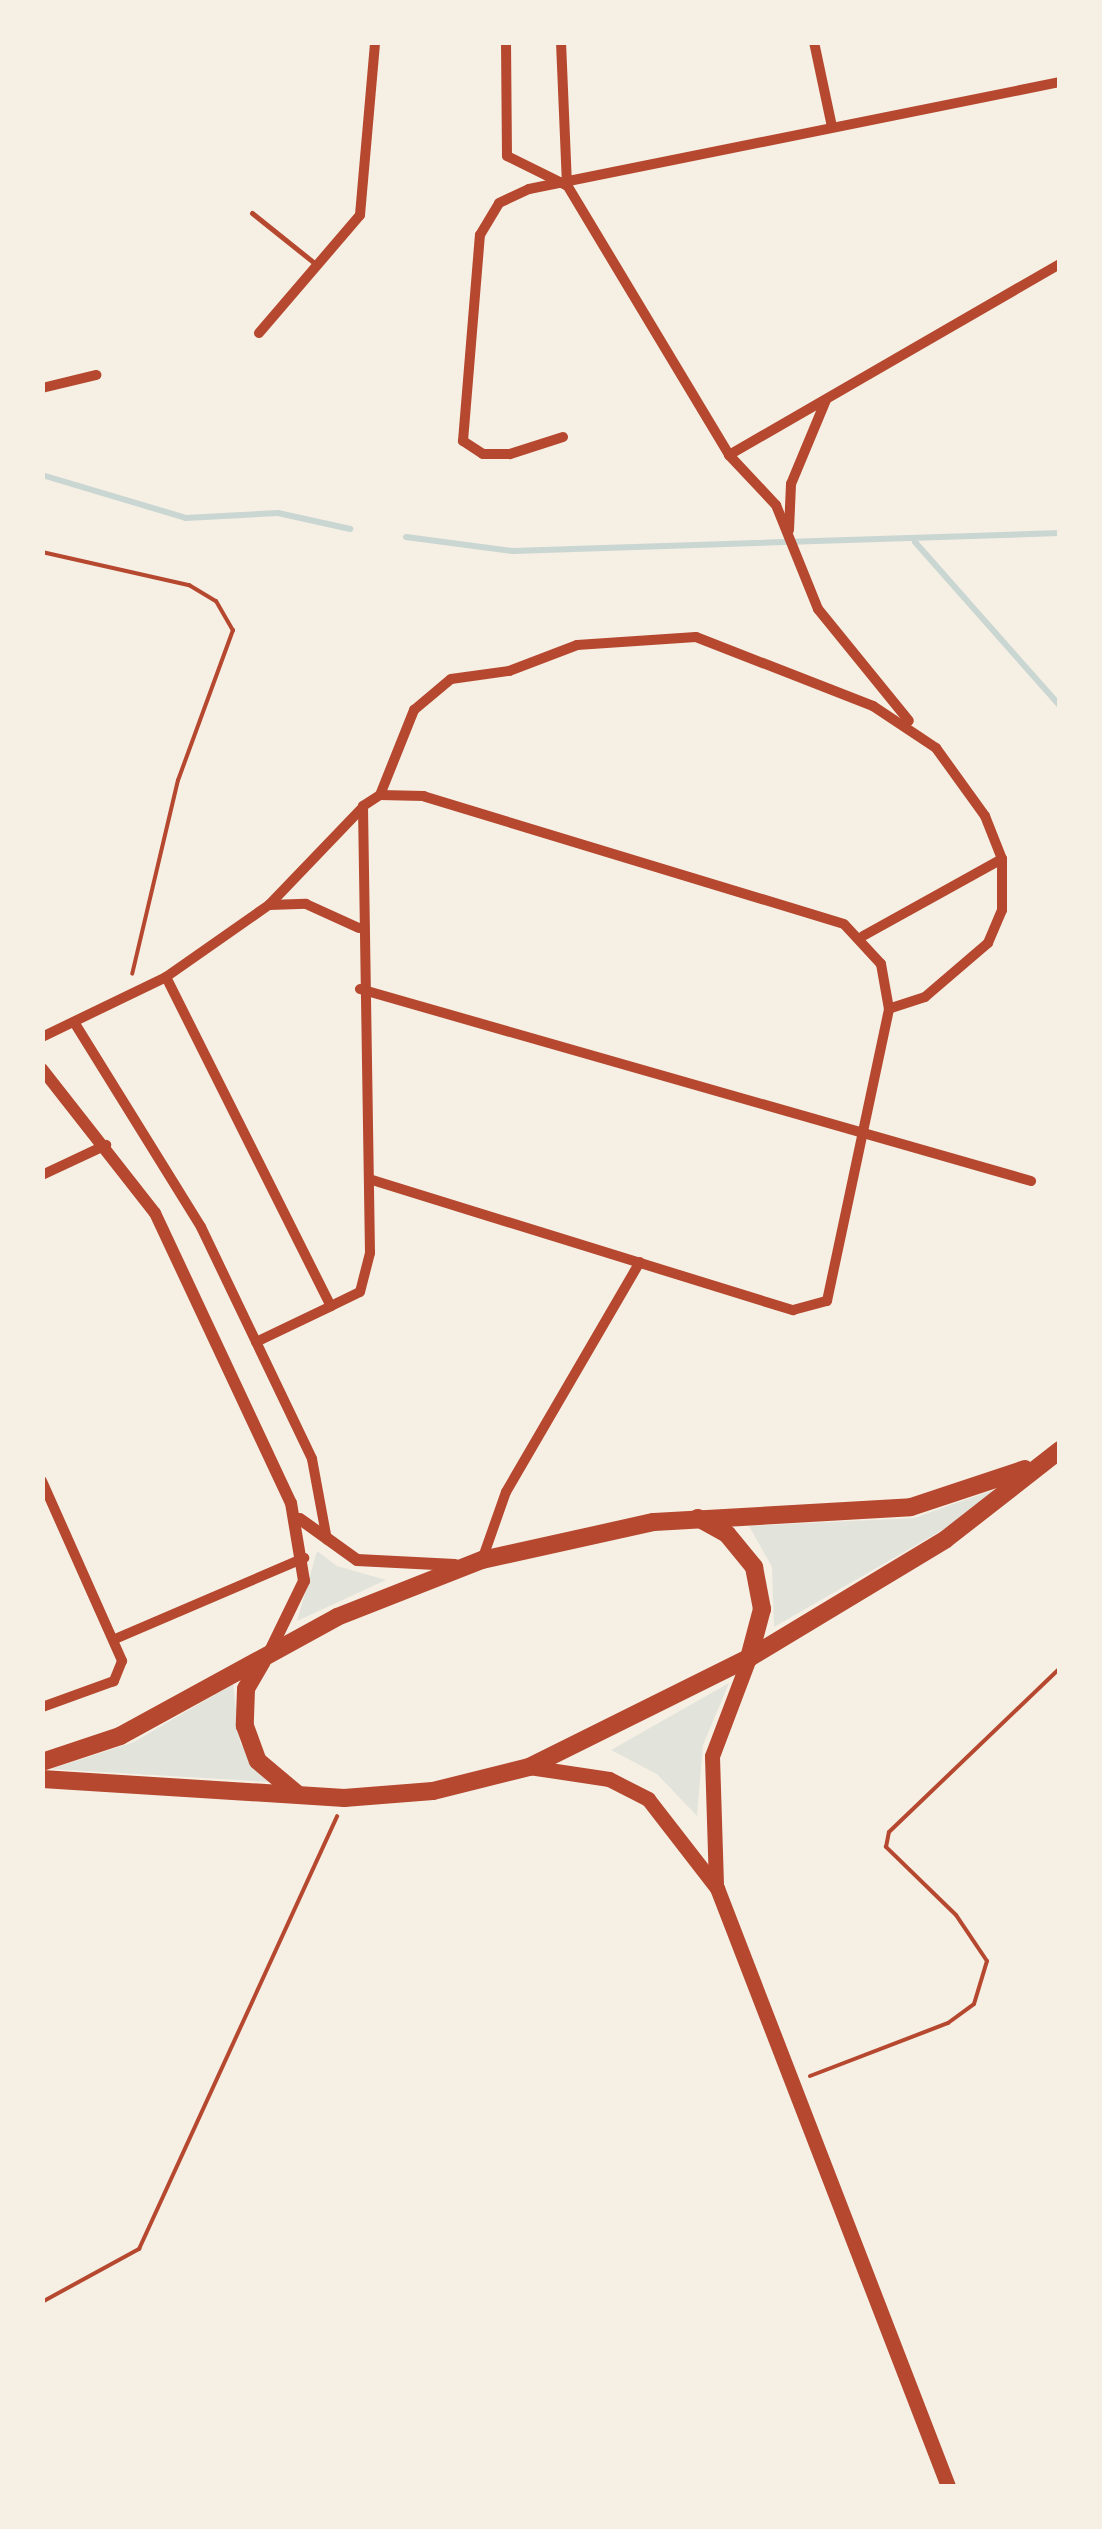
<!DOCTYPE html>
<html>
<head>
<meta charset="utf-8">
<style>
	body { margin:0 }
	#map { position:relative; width:1102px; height:2529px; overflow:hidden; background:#f6efe4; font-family:"PT Sans",sans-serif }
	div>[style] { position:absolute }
	.green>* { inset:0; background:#e2e4dc }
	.stream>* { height:6px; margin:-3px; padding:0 3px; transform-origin:3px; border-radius:3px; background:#c9d6d2 }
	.path>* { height:4px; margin:-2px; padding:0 2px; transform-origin:2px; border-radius:2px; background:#b5482f }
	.service>* { height:5px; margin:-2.5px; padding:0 2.5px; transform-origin:2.5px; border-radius:2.5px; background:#b5482f }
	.minor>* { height:10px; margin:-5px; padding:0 5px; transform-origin:5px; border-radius:5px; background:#b5482f }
	.tertiary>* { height:12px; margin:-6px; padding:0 6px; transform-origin:6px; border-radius:6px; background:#b5482f }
	.secondary>* { height:15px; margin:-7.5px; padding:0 7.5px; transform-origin:7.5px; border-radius:7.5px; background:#b5482f }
	.primary>* { height:18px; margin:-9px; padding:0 9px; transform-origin:9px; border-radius:9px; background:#b5482f }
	span { translate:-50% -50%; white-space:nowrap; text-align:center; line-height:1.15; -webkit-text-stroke:9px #f6efe4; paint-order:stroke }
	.frame { position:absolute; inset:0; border:45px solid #f6efe4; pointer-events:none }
</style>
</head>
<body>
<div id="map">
	<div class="green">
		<i style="clip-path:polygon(1016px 1482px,958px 1521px,774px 1627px,772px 1567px,749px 1526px,914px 1518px)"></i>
		<i style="clip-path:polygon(317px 1551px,337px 1566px,386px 1580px,297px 1621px)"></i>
		<i style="clip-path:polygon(729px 1683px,703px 1745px,697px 1816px,657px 1774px,611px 1750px)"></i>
		<i style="clip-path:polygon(233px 1684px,240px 1743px,272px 1782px,51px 1769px,134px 1742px)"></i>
	</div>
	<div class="stream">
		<i style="left:42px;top:475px;width:150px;rotate:16.6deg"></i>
		<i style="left:186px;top:518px;width:92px;rotate:-3.1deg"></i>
		<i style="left:278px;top:513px;width:74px;rotate:12.5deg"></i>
		<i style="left:406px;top:537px;width:108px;rotate:7.5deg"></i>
		<i style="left:513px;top:551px;width:547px;rotate:-1.88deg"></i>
		<i style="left:915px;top:542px;width:219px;rotate:48.5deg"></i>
	</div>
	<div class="path">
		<i style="left:42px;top:552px;width:151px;rotate:12.7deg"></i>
		<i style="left:189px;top:585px;width:31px;rotate:31deg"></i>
		<i style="left:216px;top:601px;width:34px;rotate:60deg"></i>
		<i style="left:233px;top:630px;width:160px;rotate:110.1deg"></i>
		<i style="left:178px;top:780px;width:199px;rotate:103.3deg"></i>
		<i style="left:810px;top:2076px;width:148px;rotate:-21deg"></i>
		<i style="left:948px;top:2023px;width:32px;rotate:-36deg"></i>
		<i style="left:974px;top:2004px;width:45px;rotate:-73.2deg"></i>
		<i style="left:987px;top:1961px;width:55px;rotate:-124deg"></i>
		<i style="left:956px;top:1915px;width:98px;rotate:-135.8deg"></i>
		<i style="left:886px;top:1847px;width:15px;rotate:-79deg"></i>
		<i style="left:889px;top:1832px;width:237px;rotate:-43.8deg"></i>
		<i style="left:42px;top:2302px;width:111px;rotate:-28.7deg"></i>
		<i style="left:139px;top:2249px;width:476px;rotate:-65.4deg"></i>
	</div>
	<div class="service">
		<i style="left:252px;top:213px;width:83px;rotate:38.7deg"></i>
	</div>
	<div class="minor">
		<i style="left:506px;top:42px;width:114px;rotate:89.5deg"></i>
		<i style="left:507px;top:156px;width:66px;rotate:26.2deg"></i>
		<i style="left:561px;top:42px;width:143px;rotate:87.6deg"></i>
		<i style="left:567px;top:185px;width:315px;rotate:59deg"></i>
		<i style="left:729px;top:455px;width:69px;rotate:46.8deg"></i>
		<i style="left:776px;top:505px;width:112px;rotate:68deg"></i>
		<i style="left:818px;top:609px;width:144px;rotate:50.9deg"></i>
		<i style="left:814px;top:42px;width:87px;rotate:78deg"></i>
		<i style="left:259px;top:333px;width:155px;rotate:-49.4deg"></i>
		<i style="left:360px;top:215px;width:174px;rotate:-85deg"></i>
		<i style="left:42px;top:388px;width:56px;rotate:-13.5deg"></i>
		<i style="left:563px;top:437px;width:56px;rotate:162.2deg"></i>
		<i style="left:510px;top:454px;width:27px;rotate:180deg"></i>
		<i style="left:483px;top:454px;width:24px;rotate:-147deg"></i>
		<i style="left:463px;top:441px;width:207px;rotate:-85.3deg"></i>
		<i style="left:480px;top:235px;width:37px;rotate:-59deg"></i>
		<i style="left:499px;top:203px;width:33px;rotate:-25deg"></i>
		<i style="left:529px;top:189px;width:542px;rotate:-11.39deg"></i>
		<i style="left:729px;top:455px;width:382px;rotate:-30deg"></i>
		<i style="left:789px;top:530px;width:46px;rotate:-87.5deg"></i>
		<i style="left:791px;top:484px;width:91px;rotate:-67.4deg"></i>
		<i style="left:380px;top:795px;width:92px;rotate:-68.2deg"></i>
		<i style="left:414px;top:710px;width:48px;rotate:-40deg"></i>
		<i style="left:451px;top:679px;width:59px;rotate:-7.9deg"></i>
		<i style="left:509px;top:671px;width:73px;rotate:-20.9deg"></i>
		<i style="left:577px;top:645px;width:119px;rotate:-3.8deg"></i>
		<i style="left:696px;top:637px;width:190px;rotate:21.3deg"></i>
		<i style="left:873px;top:706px;width:76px;rotate:33.7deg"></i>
		<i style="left:936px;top:748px;width:84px;rotate:54.2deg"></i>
		<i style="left:985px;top:816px;width:46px;rotate:68.4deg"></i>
		<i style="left:1002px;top:859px;width:51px;rotate:90deg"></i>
		<i style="left:1002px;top:910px;width:36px;rotate:113deg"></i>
		<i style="left:988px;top:943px;width:83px;rotate:139.4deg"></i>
		<i style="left:925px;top:997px;width:38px;rotate:162deg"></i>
		<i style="left:269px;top:905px;width:136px;rotate:-46.2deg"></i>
		<i style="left:863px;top:936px;width:159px;rotate:-29deg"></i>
		<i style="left:166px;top:977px;width:368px;rotate:63.4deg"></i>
		<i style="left:331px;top:1306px;width:32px;rotate:-26deg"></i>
		<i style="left:360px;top:1292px;width:40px;rotate:-75.6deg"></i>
		<i style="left:370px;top:1253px;width:447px;rotate:-90.9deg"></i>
		<i style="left:363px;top:806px;width:20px;rotate:-33deg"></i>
		<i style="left:360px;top:989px;width:698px;rotate:15.97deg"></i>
		<i style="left:74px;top:1022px;width:241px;rotate:58.2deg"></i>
		<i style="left:201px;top:1227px;width:257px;rotate:64.4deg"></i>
		<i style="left:312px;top:1459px;width:82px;rotate:79.5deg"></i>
		<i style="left:42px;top:1037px;width:138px;rotate:-25.8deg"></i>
		<i style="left:166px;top:977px;width:126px;rotate:-35deg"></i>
		<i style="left:269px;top:905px;width:37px;rotate:-2deg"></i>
		<i style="left:306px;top:904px;width:58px;rotate:24.4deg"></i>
		<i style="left:42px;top:1175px;width:71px;rotate:-25.1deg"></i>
		<i style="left:369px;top:1179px;width:444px;rotate:17.2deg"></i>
		<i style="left:793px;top:1310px;width:35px;rotate:-15deg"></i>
		<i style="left:827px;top:1301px;width:299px;rotate:-78deg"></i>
		<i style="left:889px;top:1009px;width:46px;rotate:-100.1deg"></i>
		<i style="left:881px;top:964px;width:54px;rotate:-132.8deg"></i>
		<i style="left:844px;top:924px;width:439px;rotate:-163.1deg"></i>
		<i style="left:424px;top:796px;width:44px;rotate:-178.7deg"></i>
		<i style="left:256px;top:1342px;width:83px;rotate:-25.6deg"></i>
		<i style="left:42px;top:1481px;width:197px;rotate:66deg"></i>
		<i style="left:122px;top:1661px;width:22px;rotate:112deg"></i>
		<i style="left:114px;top:1681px;width:77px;rotate:160.1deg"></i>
		<i style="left:482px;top:1560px;width:72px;rotate:-70.6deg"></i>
		<i style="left:506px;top:1492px;width:266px;rotate:-59.8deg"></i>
		<i style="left:115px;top:1639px;width:206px;rotate:-23.2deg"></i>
	</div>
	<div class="tertiary">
		<i style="left:42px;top:1069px;width:183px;rotate:51.9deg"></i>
		<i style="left:155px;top:1213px;width:320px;rotate:64.9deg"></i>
		<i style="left:291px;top:1503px;width:79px;rotate:80.5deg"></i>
		<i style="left:304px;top:1581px;width:78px;rotate:115.9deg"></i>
		<i style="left:300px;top:1519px;width:70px;rotate:35.7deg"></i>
		<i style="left:357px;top:1560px;width:98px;rotate:2.9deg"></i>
	</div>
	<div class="secondary">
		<i style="left:529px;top:1767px;width:81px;rotate:8.5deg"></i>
		<i style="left:609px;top:1779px;width:44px;rotate:27.1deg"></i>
		<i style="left:648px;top:1799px;width:113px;rotate:52.2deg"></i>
		<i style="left:717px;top:1888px;width:641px;rotate:68.88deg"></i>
		<i style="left:716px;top:1884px;width:128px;rotate:-91.8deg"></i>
		<i style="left:712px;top:1756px;width:105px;rotate:-69.3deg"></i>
	</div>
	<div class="primary">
		<i style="left:698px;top:1518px;width:33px;rotate:29deg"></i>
		<i style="left:727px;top:1534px;width:43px;rotate:50.7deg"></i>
		<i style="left:754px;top:1567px;width:43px;rotate:79.2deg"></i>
		<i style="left:762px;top:1609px;width:51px;rotate:104.9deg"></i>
		<i style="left:262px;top:1661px;width:32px;rotate:120deg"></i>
		<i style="left:246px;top:1689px;width:37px;rotate:92deg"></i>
		<i style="left:245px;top:1726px;width:37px;rotate:70deg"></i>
		<i style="left:258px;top:1761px;width:51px;rotate:40.2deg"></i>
		<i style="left:42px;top:1762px;width:82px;rotate:-18.4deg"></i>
		<i style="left:120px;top:1736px;width:247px;rotate:-28.7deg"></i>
		<i style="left:337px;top:1617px;width:156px;rotate:-21.5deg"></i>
		<i style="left:482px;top:1560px;width:176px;rotate:-12.5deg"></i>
		<i style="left:654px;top:1522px;width:257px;rotate:-3.3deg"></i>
		<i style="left:911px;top:1507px;width:120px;rotate:-18.4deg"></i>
		<i style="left:42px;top:1779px;width:303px;rotate:3.6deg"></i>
		<i style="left:344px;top:1798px;width:89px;rotate:-4.5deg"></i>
		<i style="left:433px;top:1791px;width:99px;rotate:-14deg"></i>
		<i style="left:529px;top:1767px;width:246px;rotate:-26.4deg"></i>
		<i style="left:749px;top:1658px;width:230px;rotate:-31.1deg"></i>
		<i style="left:946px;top:1539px;width:145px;rotate:-38deg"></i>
	</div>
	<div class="frame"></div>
</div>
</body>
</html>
